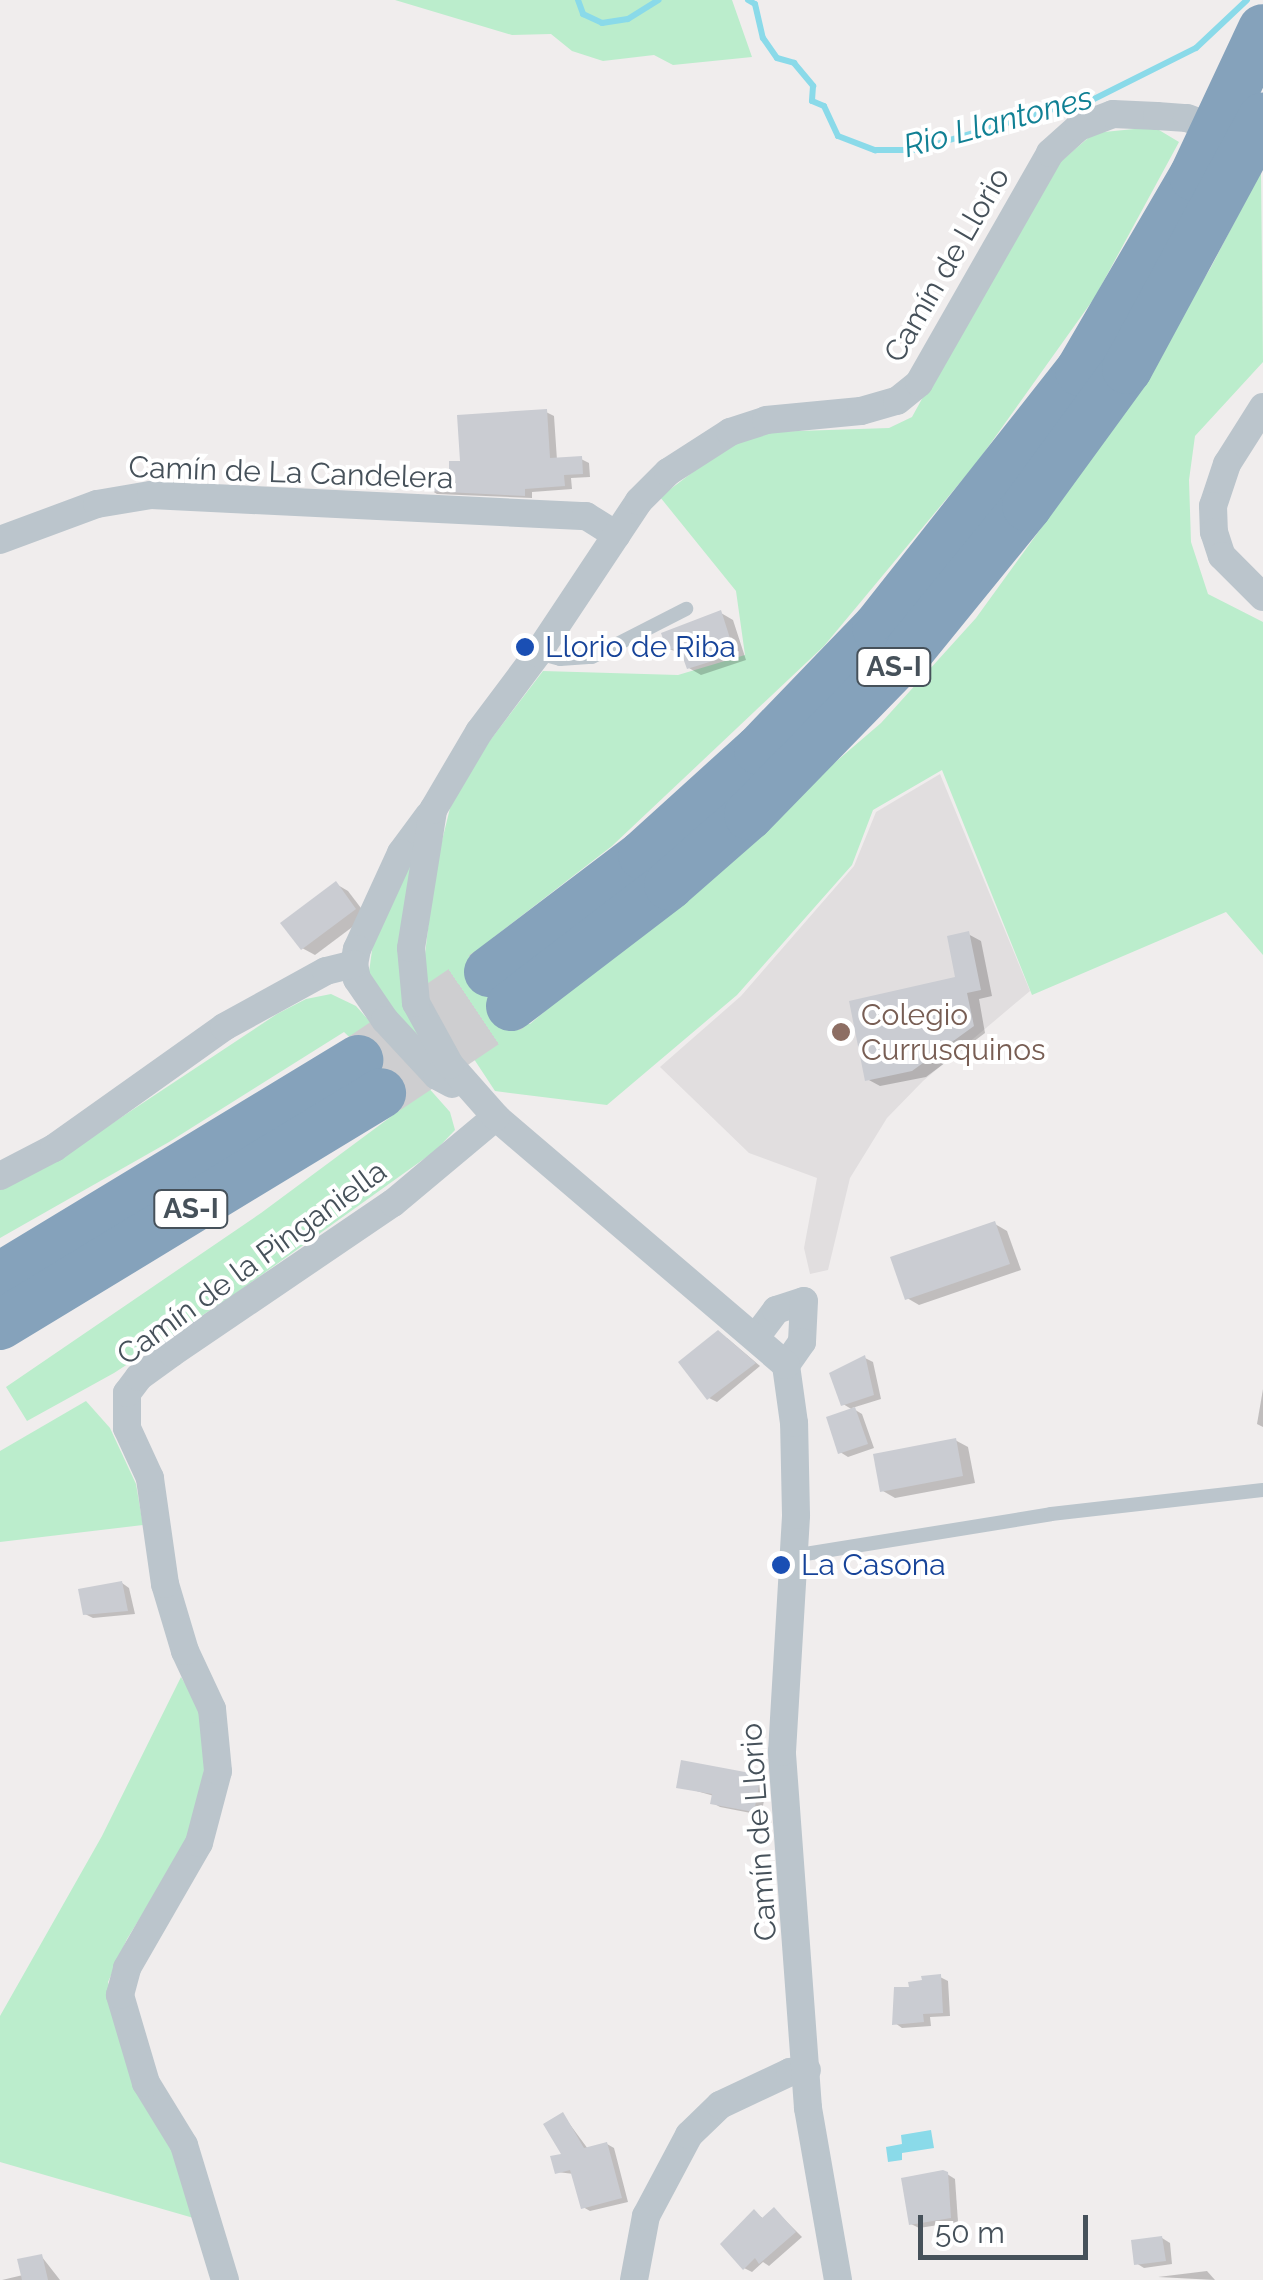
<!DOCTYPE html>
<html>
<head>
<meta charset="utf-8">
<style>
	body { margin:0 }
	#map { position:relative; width:1263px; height:2280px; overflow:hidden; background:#f0eded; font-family:Raleway,sans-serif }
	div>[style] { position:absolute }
	.education>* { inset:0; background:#e1dedf }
	.green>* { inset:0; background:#bbedcc }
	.water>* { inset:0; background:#8adae9 }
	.shadow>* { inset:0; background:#0003 }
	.stream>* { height:6px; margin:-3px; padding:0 3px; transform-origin:3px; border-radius:3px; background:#8adae9 }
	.building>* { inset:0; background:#caccd2 }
	.highway-tunnel>* { height:50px; margin-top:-25px; transform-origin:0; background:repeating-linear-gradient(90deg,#ceced0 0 50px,transparent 0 75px) }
	.lane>* { height:14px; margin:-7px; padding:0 7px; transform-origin:7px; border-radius:7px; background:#bbc5cc }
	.street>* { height:28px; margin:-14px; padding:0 14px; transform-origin:14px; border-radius:14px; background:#bbc5cc }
	.highway>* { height:50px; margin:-25px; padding:0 25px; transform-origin:25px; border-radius:25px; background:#85a2bb }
	.dots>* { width:28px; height:28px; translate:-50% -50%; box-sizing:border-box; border:5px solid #fff; border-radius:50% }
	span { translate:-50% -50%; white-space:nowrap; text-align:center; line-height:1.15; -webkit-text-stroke:8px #fff; paint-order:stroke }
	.shield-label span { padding:2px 8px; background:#fff; border:2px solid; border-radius:8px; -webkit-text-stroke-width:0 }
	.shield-label { font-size:28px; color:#46515a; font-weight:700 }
	.street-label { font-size:30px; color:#46515a }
	.transit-label { font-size:30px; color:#164399 }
	.left { translate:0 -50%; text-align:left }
	.education-label { font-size:30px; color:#785e54 }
	.water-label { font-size:32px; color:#108094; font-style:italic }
	.scale { position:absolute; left:918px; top:2215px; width:170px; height:45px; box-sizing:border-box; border:5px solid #46515a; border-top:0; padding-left:12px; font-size:30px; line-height:35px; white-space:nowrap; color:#46515a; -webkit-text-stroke:8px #fff; paint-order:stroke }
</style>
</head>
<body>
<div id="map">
	<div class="education">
		<i style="clip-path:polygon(940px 774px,1030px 991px,923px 1081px,887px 1118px,850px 1178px,828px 1270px,810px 1274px,804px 1248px,817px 1178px,749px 1153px,660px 1067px,741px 996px,854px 866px,876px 812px)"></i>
	</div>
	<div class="green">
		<i style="clip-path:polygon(395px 0,732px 0,752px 57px,673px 65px,654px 55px,603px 61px,572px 51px,551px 34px,512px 35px)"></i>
		<i style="clip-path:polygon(1154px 127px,1179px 142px,1095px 297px,978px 461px,824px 646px,612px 846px,494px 937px,520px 1024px,530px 1024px,881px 723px,976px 618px,1084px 469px,1210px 269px,1261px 171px,1263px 362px,1195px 436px,1189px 480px,1191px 542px,1208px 594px,1263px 622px,1263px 955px,1226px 912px,1032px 995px,942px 770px,873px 810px,852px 865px,737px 995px,607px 1105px,495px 1091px,422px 980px,435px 869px,453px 796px,488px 743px,543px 671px,678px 675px,745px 655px,736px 591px,660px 497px,726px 447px,768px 432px,889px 428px,912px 417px,1046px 174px,1094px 133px)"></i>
		<i style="clip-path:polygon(415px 851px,421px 1042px,383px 1005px,369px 972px,373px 943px)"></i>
		<i style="clip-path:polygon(331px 994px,356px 1006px,450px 1112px,455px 1130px,435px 1151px,235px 1294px,114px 1373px,27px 1421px,6px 1387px,261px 1213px,400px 1110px,371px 1058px,344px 1032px,169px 1142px,0 1238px,0 1190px,93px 1136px,277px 1014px,306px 999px)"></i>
		<i style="clip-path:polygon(86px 1401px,110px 1428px,136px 1484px,143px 1525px,0 1542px,0 1451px)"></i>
		<i style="clip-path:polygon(181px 1677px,200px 1708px,206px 1738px,203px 1784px,194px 1831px,127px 1939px,108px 1982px,134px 2071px,179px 2146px,197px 2219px,0 2162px,0 2016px,102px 1836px)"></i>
	</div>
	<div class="water">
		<i style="clip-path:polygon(931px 2130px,934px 2148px,902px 2153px,902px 2160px,888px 2162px,886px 2147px,902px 2144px,901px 2135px)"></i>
	</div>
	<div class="shadow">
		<i style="clip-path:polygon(546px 412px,554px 416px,557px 460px,581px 459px,589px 463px,590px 477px,571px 478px,572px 489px,532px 492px,532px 498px,437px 494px,429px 489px)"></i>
		<i style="clip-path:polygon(721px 613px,733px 620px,746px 660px,701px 675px,689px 668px,685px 655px,669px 649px)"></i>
		<i style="clip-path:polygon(336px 884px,348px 891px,367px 916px,315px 955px,302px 948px)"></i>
		<i style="clip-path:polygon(968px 934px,981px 941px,992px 996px,979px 999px,985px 1033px,926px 1077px,880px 1086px,867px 1079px,958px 979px)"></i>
		<i style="clip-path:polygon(995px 1224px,1007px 1231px,1021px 1270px,919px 1305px,907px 1298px)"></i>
		<i style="clip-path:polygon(727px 1338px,760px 1366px,717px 1402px,709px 1398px)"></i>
		<i style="clip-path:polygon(865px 1358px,873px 1362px,881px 1399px,852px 1408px,862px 1414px,874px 1448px,848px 1457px,840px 1452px,853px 1410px,843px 1404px)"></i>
		<i style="clip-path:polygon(1263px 1389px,1263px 1427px,1257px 1424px)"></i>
		<i style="clip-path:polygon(955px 1440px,968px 1447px,975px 1483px,895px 1498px,883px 1491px)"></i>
		<i style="clip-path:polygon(122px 1583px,129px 1588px,135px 1614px,93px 1618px,85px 1614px)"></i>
		<i style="clip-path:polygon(760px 1777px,768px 1782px,761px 1815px,720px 1807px,713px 1803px,714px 1796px,679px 1786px)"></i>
		<i style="clip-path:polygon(940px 1977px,948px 1981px,950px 2016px,930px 2017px,931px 2026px,902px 2028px,895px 2023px)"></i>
		<i style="clip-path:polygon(563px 2115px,588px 2149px,607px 2144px,614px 2148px,628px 2202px,590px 2211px,583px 2207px,574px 2174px,557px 2172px,565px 2155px)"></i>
		<i style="clip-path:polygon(947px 2174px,955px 2179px,958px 2222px,919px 2228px,911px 2224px)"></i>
		<i style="clip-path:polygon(775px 2210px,802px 2237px,769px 2266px,763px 2262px,752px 2272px,744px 2268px,754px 2212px,764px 2219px)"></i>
		<i style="clip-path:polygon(1162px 2238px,1170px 2243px,1172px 2264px,1144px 2268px,1136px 2263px)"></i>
		<i style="clip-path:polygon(42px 2257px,60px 2280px,2px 2280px,23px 2275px)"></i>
		<i style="clip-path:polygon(1207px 2271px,1215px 2280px,1158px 2277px)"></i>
	</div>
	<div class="stream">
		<i style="left:578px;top:0;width:15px;rotate:70deg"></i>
		<i style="left:583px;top:14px;width:21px;rotate:25deg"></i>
		<i style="left:602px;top:23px;width:26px;rotate:-9deg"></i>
		<i style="left:628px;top:19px;width:36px;rotate:-32deg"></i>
		<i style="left:748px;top:0;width:8px;rotate:30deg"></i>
		<i style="left:755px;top:4px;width:35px;rotate:77deg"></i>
		<i style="left:763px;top:38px;width:24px;rotate:55deg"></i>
		<i style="left:777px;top:58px;width:18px;rotate:16deg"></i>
		<i style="left:794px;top:63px;width:30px;rotate:50deg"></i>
		<i style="left:813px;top:86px;width:15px;rotate:94deg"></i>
		<i style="left:812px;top:101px;width:13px;rotate:23deg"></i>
		<i style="left:824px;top:106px;width:33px;rotate:65deg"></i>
		<i style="left:838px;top:136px;width:40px;rotate:21deg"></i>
		<i style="left:875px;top:150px;width:41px"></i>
		<i style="left:916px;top:150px;width:150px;rotate:-16.6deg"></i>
		<i style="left:1060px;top:107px;width:22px;rotate:-5deg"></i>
		<i style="left:1082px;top:105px;width:127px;rotate:-26.6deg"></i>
		<i style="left:1196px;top:48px;width:70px;rotate:-43.3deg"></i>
	</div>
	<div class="building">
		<i style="clip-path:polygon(547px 409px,550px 458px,582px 456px,583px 474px,564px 475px,565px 486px,525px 489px,525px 496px,426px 491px,427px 471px,449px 471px,449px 461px,460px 461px,457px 415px)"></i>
		<i style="clip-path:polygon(721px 610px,735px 654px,687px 669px,679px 647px,667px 651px,661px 633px)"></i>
		<i style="clip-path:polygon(336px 881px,356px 909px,301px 950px,280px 923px)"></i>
		<i style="clip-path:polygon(969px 931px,981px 990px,967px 993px,974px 1026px,912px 1071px,865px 1081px,849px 1001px,955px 977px,947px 936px)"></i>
		<i style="clip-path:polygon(995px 1221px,1010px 1264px,905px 1300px,890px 1257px)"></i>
		<i style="clip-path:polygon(718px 1330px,756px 1363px,707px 1400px,678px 1362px)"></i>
		<i style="clip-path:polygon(865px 1355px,874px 1395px,841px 1406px,829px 1373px)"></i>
		<i style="clip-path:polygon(855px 1407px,868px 1444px,838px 1454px,826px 1417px)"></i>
		<i style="clip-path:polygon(956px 1438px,963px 1476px,880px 1492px,873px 1454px)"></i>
		<i style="clip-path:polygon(122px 1581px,128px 1611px,83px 1615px,78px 1589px)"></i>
		<i style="clip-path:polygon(681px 1760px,761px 1775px,754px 1812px,710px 1804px,712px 1794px,676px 1788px)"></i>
		<i style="clip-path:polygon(941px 1974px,943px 2013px,923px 2014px,924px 2022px,892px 2025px,894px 1987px,909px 1987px,908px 1982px,922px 1980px,921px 1976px)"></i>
		<i style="clip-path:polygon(563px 2112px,584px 2148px,607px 2142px,622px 2198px,581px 2209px,570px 2170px,555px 2174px,550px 2156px,561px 2154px,543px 2124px)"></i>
		<i style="clip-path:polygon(943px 2170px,948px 2172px,951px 2218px,909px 2225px,901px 2178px)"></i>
		<i style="clip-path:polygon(774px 2207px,796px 2232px,759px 2264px,755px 2258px,743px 2270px,720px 2244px,754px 2209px,762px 2218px)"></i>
		<i style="clip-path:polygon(1162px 2236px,1166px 2261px,1134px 2265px,1131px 2240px)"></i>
		<i style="clip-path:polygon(42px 2254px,48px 2280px,22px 2280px,17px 2259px)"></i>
	</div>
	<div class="highway-tunnel">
		<i style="left:359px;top:1060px;width:157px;rotate:-34.1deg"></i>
		<i style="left:381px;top:1093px;width:156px;rotate:-33.8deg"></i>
	</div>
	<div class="lane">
		<i style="left:538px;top:653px;width:23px;rotate:15deg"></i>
		<i style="left:560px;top:659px;width:32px;rotate:-4deg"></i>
		<i style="left:592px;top:657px;width:106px;rotate:-27.1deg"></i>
		<i style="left:793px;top:1556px;width:261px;rotate:-9.2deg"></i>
		<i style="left:1051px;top:1514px;width:213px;rotate:-6.5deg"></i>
	</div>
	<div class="street">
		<i style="left:1263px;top:407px;width:67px;rotate:122.3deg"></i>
		<i style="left:1227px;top:464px;width:44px;rotate:108.4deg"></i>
		<i style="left:1213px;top:506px;width:26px;rotate:88deg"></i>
		<i style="left:1214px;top:532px;width:25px;rotate:72deg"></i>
		<i style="left:1222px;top:556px;width:58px;rotate:45deg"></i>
		<i style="left:0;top:540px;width:103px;rotate:-20.4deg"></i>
		<i style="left:97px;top:504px;width:55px;rotate:-9.5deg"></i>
		<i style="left:151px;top:495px;width:436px;rotate:2.8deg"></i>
		<i style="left:586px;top:516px;width:36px;rotate:32deg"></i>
		<i style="left:429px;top:815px;width:47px;rotate:126.4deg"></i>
		<i style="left:401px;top:853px;width:106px;rotate:114.6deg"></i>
		<i style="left:357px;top:949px;width:15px;rotate:101deg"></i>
		<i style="left:354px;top:964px;width:15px;rotate:79deg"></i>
		<i style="left:357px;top:979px;width:50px;rotate:55.7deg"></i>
		<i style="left:385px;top:1020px;width:76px;rotate:47.1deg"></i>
		<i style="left:437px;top:1076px;width:17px;rotate:28deg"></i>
		<i style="left:0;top:1176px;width:61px;rotate:-27.4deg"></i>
		<i style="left:54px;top:1148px;width:209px;rotate:-35.4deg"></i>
		<i style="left:224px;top:1027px;width:116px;rotate:-28.8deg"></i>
		<i style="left:326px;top:971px;width:29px;rotate:-14deg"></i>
		<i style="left:756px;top:1337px;width:34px;rotate:-53deg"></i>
		<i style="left:776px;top:1310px;width:29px;rotate:-18deg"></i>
		<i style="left:804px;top:1301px;width:41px;rotate:92.8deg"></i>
		<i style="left:802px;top:1342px;width:28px;rotate:125deg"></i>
		<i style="left:225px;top:2280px;width:141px;rotate:-106.9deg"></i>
		<i style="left:184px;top:2145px;width:73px;rotate:-121.5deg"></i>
		<i style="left:146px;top:2083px;width:92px;rotate:-106.5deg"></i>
		<i style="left:120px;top:1995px;width:28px;rotate:-75deg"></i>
		<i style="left:127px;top:1968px;width:144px;rotate:-60.1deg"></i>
		<i style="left:199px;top:1843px;width:74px;rotate:-75.2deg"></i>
		<i style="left:218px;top:1771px;width:62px;rotate:-95.5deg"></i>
		<i style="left:212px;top:1709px;width:64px;rotate:-115deg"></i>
		<i style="left:185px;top:1651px;width:70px;rotate:-106.6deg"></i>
		<i style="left:165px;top:1584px;width:107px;rotate:-98.1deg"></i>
		<i style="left:150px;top:1478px;width:55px;rotate:-114.7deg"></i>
		<i style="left:127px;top:1428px;width:35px;rotate:-90deg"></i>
		<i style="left:127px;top:1393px;width:20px;rotate:-53deg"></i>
		<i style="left:139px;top:1377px;width:41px;rotate:-36deg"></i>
		<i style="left:172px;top:1353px;width:267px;rotate:-34.2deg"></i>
		<i style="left:393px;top:1203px;width:134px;rotate:-39.9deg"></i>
		<i style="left:634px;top:2280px;width:65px;rotate:-79.4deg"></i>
		<i style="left:646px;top:2216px;width:92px;rotate:-62deg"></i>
		<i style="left:689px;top:2135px;width:43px;rotate:-44.1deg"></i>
		<i style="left:720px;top:2105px;width:77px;rotate:-25.2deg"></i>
		<i style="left:790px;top:2072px;width:17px;rotate:-7deg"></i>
		<i style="left:838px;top:2280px;width:175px;rotate:-99.9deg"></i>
		<i style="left:808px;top:2108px;width:357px;rotate:-94.2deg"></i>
		<i style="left:782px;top:1752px;width:237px;rotate:-86.6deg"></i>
		<i style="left:796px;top:1515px;width:92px;rotate:-91.2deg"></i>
		<i style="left:794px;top:1423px;width:59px;rotate:-97.9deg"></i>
		<i style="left:786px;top:1365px;width:382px;rotate:-139.5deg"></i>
		<i style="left:496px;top:1117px;width:69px;rotate:-131.5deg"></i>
		<i style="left:450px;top:1065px;width:71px;rotate:-118.7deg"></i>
		<i style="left:416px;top:1003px;width:55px;rotate:-95.2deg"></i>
		<i style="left:411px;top:948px;width:140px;rotate:-80.9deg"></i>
		<i style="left:433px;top:810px;width:91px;rotate:-59.5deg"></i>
		<i style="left:479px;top:732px;width:99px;rotate:-53.2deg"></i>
		<i style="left:538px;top:653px;width:182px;rotate:-56.4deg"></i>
		<i style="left:639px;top:501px;width:41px;rotate:-45deg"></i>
		<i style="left:668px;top:472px;width:74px;rotate:-32.8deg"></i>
		<i style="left:730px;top:432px;width:38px;rotate:-18deg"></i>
		<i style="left:766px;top:420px;width:95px;rotate:-5.4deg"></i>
		<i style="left:861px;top:411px;width:37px;rotate:-16deg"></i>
		<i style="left:897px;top:401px;width:28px;rotate:-39deg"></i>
		<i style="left:919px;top:383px;width:265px;rotate:-60.3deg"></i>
		<i style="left:1050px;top:153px;width:39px;rotate:-42deg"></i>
		<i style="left:1079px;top:127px;width:36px;rotate:-21deg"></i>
		<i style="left:1113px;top:114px;width:44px;rotate:2.6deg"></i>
		<i style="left:1157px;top:116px;width:30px;rotate:4deg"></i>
		<i style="left:1187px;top:118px;width:44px;rotate:20.1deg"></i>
	</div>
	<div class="highway">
		<i style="left:489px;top:972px;width:193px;rotate:-37.2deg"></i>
		<i style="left:643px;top:855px;width:156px;rotate:-42.2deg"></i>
		<i style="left:759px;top:750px;width:170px;rotate:-46deg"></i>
		<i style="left:877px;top:628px;width:328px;rotate:-51.7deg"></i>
		<i style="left:1080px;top:371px;width:226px;rotate:-59.7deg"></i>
		<i style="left:1194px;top:176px;width:162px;rotate:-64.9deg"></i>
		<i style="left:511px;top:1006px;width:199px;rotate:-37.4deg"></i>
		<i style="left:669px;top:885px;width:106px;rotate:-41.2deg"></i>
		<i style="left:749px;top:815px;width:231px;rotate:-45.7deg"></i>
		<i style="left:910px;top:650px;width:186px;rotate:-50.9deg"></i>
		<i style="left:1027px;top:506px;width:170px;rotate:-53.9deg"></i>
		<i style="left:1127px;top:369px;width:286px;rotate:-61.6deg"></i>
		<i style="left:0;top:1277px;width:419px;rotate:-31.2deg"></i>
		<i style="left:0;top:1325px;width:446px;rotate:-31.3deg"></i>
	</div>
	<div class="dots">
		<i style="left:525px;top:647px;background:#1a4fb4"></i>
		<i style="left:841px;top:1032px;background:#8d6e63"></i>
		<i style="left:781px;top:1565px;background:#1a4fb4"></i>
	</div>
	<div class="shield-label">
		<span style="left:894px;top:667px">AS-I</span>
		<span style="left:191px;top:1209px">AS-I</span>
	</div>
	<div class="street-label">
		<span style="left:947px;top:265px;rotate:-60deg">Camín de Llorio</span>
		<span style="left:291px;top:473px;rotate:2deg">Camín de La Candelera</span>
		<span style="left:252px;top:1263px;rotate:-36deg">Camín de la Pinganiella</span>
		<span style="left:759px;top:1832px;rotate:-94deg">Camín de Llorio</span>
	</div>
	<div class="transit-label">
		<span class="left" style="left:545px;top:647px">Llorio de Riba</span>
		<span class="left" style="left:801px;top:1565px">La Casona</span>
	</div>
	<div class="education-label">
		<span class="left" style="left:861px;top:1032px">Colegio<br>Currusquinos</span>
	</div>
	<div class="water-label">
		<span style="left:998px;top:122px;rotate:-15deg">Rio Llantones</span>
	</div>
	<div class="scale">50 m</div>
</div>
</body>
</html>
